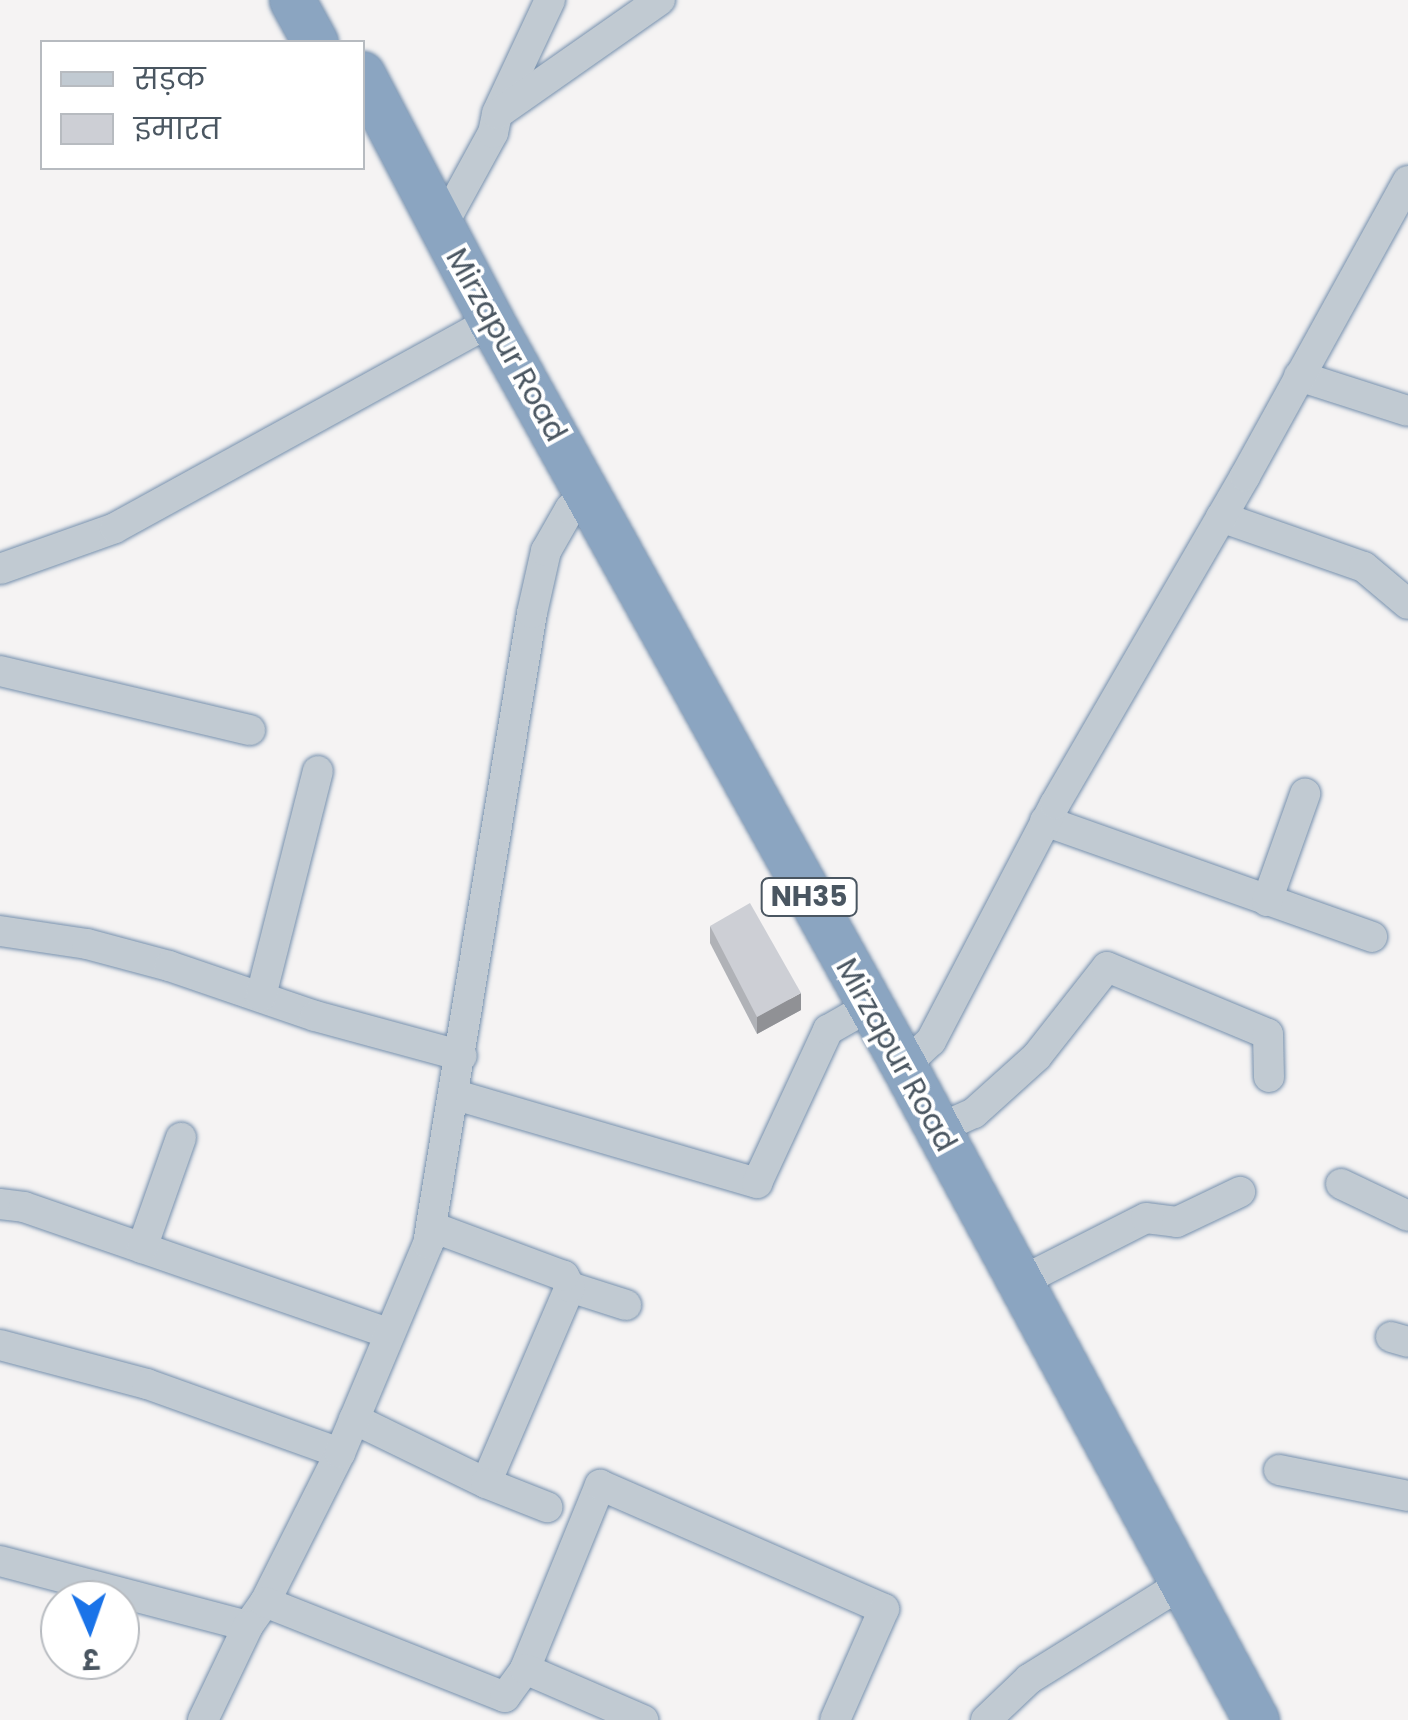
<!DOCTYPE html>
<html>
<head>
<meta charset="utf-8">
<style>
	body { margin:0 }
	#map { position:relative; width:1408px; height:1720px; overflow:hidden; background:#f5f3f3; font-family:Poppins,"Noto Sans Devanagari",sans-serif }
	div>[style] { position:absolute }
	.roads { filter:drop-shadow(0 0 2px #7690ad) drop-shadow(0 0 2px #7690ad) }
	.minor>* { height:30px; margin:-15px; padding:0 15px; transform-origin:15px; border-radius:15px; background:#c1cad2 }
	.highway>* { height:45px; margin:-22.5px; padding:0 22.5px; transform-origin:22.5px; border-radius:22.5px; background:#8ba5c1 }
	.wall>* { inset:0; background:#b0b2b7 }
	.shaded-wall>* { inset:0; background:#909195 }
	.building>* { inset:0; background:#cdcfd5 }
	span { translate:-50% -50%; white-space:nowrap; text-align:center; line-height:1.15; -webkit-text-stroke:8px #fff; paint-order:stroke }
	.shield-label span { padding:2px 8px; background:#fff; border:2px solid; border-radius:8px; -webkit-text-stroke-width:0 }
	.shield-label { font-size:28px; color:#4a5661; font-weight:700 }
	.street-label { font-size:30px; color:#4a5661 }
	.legend { position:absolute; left:40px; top:40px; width:325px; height:130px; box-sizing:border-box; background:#fff; border:2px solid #b7bbc0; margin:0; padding:12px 18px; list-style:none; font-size:30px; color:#4a5661 }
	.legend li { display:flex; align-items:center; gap:20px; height:50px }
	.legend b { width:50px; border:2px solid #b7bbc0 }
	.north { position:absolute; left:40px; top:1580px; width:100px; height:100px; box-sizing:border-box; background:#fff; border:2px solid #b7bbc0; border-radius:50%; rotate:178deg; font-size:28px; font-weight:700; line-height:40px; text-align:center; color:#4a5661 }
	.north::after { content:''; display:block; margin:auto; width:35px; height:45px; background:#1a73e8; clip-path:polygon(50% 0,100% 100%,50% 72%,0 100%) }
</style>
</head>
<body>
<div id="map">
	<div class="roads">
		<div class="minor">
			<i style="left:498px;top:111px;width:123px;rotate:-64.9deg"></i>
			<i style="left:442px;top:226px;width:106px;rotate:-61.3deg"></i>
			<i style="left:493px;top:133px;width:19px;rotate:-78deg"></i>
			<i style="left:497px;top:114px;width:199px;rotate:-35deg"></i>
			<i style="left:1299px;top:376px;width:114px;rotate:17.8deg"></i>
			<i style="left:1221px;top:517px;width:151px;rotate:19.3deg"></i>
			<i style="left:1364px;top:567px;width:57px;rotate:40.1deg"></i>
			<i style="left:0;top:569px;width:122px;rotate:-19.6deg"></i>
			<i style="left:115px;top:528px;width:429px;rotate:-28.8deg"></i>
			<i style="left:0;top:671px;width:257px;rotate:13.3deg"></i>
			<i style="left:1045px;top:821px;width:347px;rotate:19.5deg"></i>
			<i style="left:1267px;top:901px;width:114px;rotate:-70.4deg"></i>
			<i style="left:0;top:931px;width:88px;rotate:8.5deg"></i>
			<i style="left:87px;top:944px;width:85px;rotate:15deg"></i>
			<i style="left:169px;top:966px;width:154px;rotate:18.9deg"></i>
			<i style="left:315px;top:1016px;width:152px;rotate:15.2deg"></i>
			<i style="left:261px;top:996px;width:232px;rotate:-75.8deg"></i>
			<i style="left:904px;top:1066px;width:37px;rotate:-43deg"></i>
			<i style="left:931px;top:1041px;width:267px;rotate:-62.4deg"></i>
			<i style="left:1055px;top:804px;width:379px;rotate:-59.9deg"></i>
			<i style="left:1245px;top:476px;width:337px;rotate:-61.1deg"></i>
			<i style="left:456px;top:1095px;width:314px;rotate:16.3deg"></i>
			<i style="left:757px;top:1183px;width:169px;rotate:-65.1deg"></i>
			<i style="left:828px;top:1030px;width:48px;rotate:-29.7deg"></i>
			<i style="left:938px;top:1129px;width:39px;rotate:-24deg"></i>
			<i style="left:974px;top:1113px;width:85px;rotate:-42.1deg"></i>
			<i style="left:1037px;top:1056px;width:113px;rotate:-51.8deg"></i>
			<i style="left:1107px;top:967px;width:174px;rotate:22.6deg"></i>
			<i style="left:1268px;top:1034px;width:43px;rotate:88.7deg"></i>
			<i style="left:1341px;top:1184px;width:74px;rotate:25.5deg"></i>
			<i style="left:0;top:1204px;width:24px;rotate:7deg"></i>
			<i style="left:24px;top:1207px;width:387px;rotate:19.1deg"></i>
			<i style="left:142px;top:1248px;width:117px;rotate:-70.5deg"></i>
			<i style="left:1020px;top:1282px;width:141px;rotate:-26.9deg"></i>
			<i style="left:1146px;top:1218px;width:31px;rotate:7deg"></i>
			<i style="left:1177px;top:1222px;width:70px;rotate:-25.5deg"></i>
			<i style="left:570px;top:1287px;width:59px;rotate:17.8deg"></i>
			<i style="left:1391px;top:1337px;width:18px;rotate:16deg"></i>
			<i style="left:0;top:1345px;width:152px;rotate:14.9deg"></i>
			<i style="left:147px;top:1384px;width:205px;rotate:19.7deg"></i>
			<i style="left:354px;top:1419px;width:147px;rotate:25.9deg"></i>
			<i style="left:486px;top:1483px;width:213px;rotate:-66.8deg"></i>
			<i style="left:570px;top:1287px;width:13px;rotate:-119deg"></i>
			<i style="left:564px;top:1276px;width:141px;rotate:-159.6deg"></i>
			<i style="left:1279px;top:1470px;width:132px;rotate:11.4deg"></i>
			<i style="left:486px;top:1483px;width:66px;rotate:21.5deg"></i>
			<i style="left:0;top:1561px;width:256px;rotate:14.7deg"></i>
			<i style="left:248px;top:1626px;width:29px;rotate:-55deg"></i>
			<i style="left:265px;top:1602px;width:167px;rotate:-63.3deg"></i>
			<i style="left:340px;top:1453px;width:227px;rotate:-67.2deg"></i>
			<i style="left:428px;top:1244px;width:640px;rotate:-80.64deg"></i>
			<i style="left:532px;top:613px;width:64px;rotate:-77.3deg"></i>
			<i style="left:546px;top:551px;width:48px;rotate:-60.3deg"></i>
			<i style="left:570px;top:509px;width:24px;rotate:-48deg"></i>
			<i style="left:265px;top:1602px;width:258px;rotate:21.6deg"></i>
			<i style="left:505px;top:1697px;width:34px;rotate:-54deg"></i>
			<i style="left:525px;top:1669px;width:199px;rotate:-67.8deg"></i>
			<i style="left:600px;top:1485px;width:310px;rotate:23.6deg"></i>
			<i style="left:884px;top:1609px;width:121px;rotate:113.8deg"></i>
			<i style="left:525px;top:1669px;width:129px;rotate:23.4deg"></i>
			<i style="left:203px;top:1720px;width:104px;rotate:-64.4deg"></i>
			<i style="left:986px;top:1720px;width:59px;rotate:-43.6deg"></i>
			<i style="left:1029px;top:1679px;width:178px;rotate:-31.9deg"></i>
		</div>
		<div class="highway">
			<i style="left:292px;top:0;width:48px;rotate:61.3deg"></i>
			<i style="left:362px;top:74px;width:279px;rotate:62.4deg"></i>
			<i style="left:491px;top:321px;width:852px;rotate:61deg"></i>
			<i style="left:904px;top:1066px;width:743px;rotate:61.71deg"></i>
		</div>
	</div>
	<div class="wall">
		<i style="clip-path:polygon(710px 926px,801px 1010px,757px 1034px,710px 943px)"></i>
	</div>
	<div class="shaded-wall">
		<i style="clip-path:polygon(801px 993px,801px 1010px,757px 1034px,757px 1017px)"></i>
	</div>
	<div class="building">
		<i style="clip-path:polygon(750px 903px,801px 993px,757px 1017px,710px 926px)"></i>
	</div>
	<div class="shield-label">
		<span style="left:809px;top:897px">NH35</span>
	</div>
	<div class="street-label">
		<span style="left:506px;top:345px;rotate:61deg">Mirzapur Road</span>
		<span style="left:896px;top:1055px;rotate:61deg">Mirzapur Road</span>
	</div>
	<ul class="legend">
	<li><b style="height:12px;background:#c1cad2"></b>सड़क</li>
	<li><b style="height:28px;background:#cdcfd5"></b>इमारत</li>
	</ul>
	<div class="north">उ</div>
</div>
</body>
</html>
